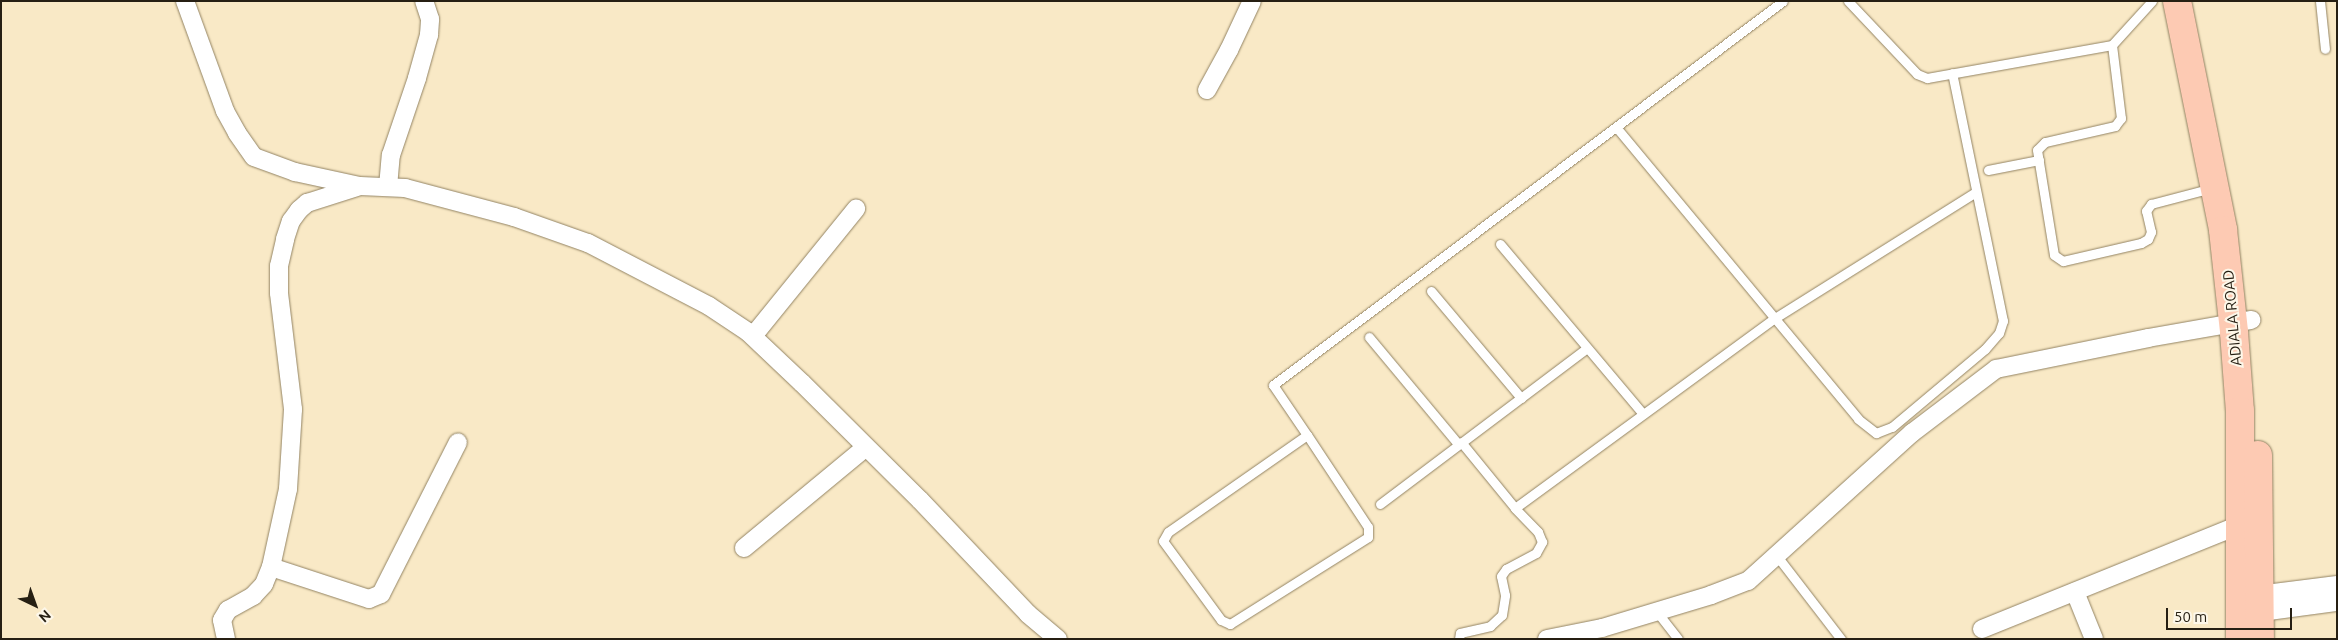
<!DOCTYPE html>
<html>
<head>
<meta charset="utf-8">
<style>
	body { margin:0 }
	#map { position:relative; width:2338px; height:640px; overflow:hidden; background:#f9e9c6; font-family:Ubuntu,sans-serif }
	div>[style] { position:absolute }
	.roads { filter:drop-shadow(0 0 1px #928363) drop-shadow(0 0 1px #928363) }
	.service>* { height:9px; margin:-4.5px; padding:0 4.5px; transform-origin:4.5px; border-radius:4.5px; background:#fff }
	.minor>* { height:18px; margin:-9px; padding:0 9px; transform-origin:9px; border-radius:9px; background:#fff }
	.primary>* { height:28px; margin:-14px; padding:0 14px; transform-origin:14px; border-radius:14px; background:#fdcab3 }
	span { translate:-50% -50%; white-space:nowrap; text-align:center; line-height:1.15; -webkit-text-stroke:4px #fdf7e9; paint-order:stroke }
	.street-label { font-size:15px; color:#261f13 }
	.frame { position:absolute; inset:0; border:2px solid #261f13; pointer-events:none }
	.north { position:absolute; left:10px; top:580px; width:50px; height:50px; -webkit-text-stroke:4px #fdf7e9; paint-order:stroke; rotate:138deg; font-size:14px; font-weight:700; line-height:20px; text-align:center; color:#261f13 }
	.north::after { content:''; display:block; margin:auto; width:18px; height:22px; background:#261f13; clip-path:polygon(50% 0,100% 100%,50% 72%,0 100%) }
	.scale { position:absolute; left:2166px; top:608px; width:126px; height:22px; box-sizing:border-box; border:2px solid #261f13; border-top:0; padding-left:6px; font-size:15px; line-height:18px; white-space:nowrap; color:#261f13; -webkit-text-stroke:4px #fdf7e9; paint-order:stroke }
</style>
</head>
<body>
<div id="map">
	<div class="roads">
		<div class="service">
			<i style="left:1848px;top:1px;width:100px;rotate:46.6deg"></i>
			<i style="left:1917px;top:74px;width:11px;rotate:22deg"></i>
			<i style="left:1927px;top:78px;width:188px;rotate:-10.1deg"></i>
			<i style="left:2152px;top:1px;width:59px;rotate:132.3deg"></i>
			<i style="left:2112px;top:45px;width:74px;rotate:83deg"></i>
			<i style="left:2121px;top:118px;width:10px;rotate:127deg"></i>
			<i style="left:2115px;top:126px;width:72px;rotate:167.1deg"></i>
			<i style="left:2045px;top:142px;width:11px;rotate:135deg"></i>
			<i style="left:2037px;top:150px;width:106px;rotate:80.8deg"></i>
			<i style="left:2054px;top:255px;width:11px;rotate:34deg"></i>
			<i style="left:2063px;top:261px;width:80px;rotate:-13deg"></i>
			<i style="left:2141px;top:243px;width:8px;rotate:-30deg"></i>
			<i style="left:2148px;top:239px;width:8px;rotate:-67deg"></i>
			<i style="left:2151px;top:232px;width:22px;rotate:-103deg"></i>
			<i style="left:2146px;top:211px;width:9px;rotate:-54deg"></i>
			<i style="left:2151px;top:204px;width:63px;rotate:-14.7deg"></i>
			<i style="left:2320px;top:1px;width:48px;rotate:84.1deg"></i>
			<i style="left:1616px;top:127px;width:379px;rotate:50.3deg"></i>
			<i style="left:1858px;top:419px;width:23px;rotate:38deg"></i>
			<i style="left:1876px;top:433px;width:17px;rotate:-21deg"></i>
			<i style="left:1892px;top:427px;width:121px;rotate:-40deg"></i>
			<i style="left:1985px;top:349px;width:21px;rotate:-49deg"></i>
			<i style="left:1999px;top:333px;width:13px;rotate:-72deg"></i>
			<i style="left:2003px;top:321px;width:253px;rotate:-101.6deg"></i>
			<i style="left:1988px;top:170px;width:52px;rotate:-11.1deg"></i>
			<i style="left:1500px;top:244px;width:222px;rotate:49.9deg"></i>
			<i style="left:1431px;top:291px;width:140px;rotate:49.9deg"></i>
			<i style="left:1369px;top:337px;width:139px;rotate:50.2deg"></i>
			<i style="left:1307px;top:435px;width:169px;rotate:145.1deg"></i>
			<i style="left:1168px;top:532px;width:10px;rotate:119deg"></i>
			<i style="left:1163px;top:541px;width:98px;rotate:53.7deg"></i>
			<i style="left:1221px;top:620px;width:10px;rotate:24deg"></i>
			<i style="left:1230px;top:624px;width:163px;rotate:-32.2deg"></i>
			<i style="left:1368px;top:537px;width:10px;rotate:-90deg"></i>
			<i style="left:1368px;top:527px;width:110px;rotate:-123.5deg"></i>
			<i style="left:1307px;top:435px;width:60px;rotate:-124.2deg"></i>
			<i style="left:1273px;top:385px;width:638px;rotate:-36.98deg"></i>
			<i style="left:1380px;top:504px;width:259px;rotate:-37deg"></i>
			<i style="left:1515px;top:508px;width:322px;rotate:-36.2deg"></i>
			<i style="left:1775px;top:318px;width:237px;rotate:-32.1deg"></i>
			<i style="left:1777px;top:556px;width:105px;rotate:52.4deg"></i>
			<i style="left:1657px;top:612px;width:34px;rotate:52deg"></i>
			<i style="left:1459px;top:639px;width:6px;rotate:-81deg"></i>
			<i style="left:1460px;top:633px;width:31px;rotate:-13deg"></i>
			<i style="left:1490px;top:626px;width:16px;rotate:-43deg"></i>
			<i style="left:1502px;top:615px;width:20px;rotate:-81deg"></i>
			<i style="left:1505px;top:595px;width:19px;rotate:-102deg"></i>
			<i style="left:1501px;top:576px;width:9px;rotate:-54deg"></i>
			<i style="left:1506px;top:569px;width:34px;rotate:-28deg"></i>
			<i style="left:1536px;top:553px;width:13px;rotate:-61deg"></i>
			<i style="left:1542px;top:542px;width:11px;rotate:-112deg"></i>
			<i style="left:1538px;top:532px;width:33px;rotate:-134deg"></i>
			<i style="left:1515px;top:508px;width:85px;rotate:-129.3deg"></i>
		</div>
		<div class="minor">
			<i style="left:185px;top:1px;width:117px;rotate:70deg"></i>
			<i style="left:225px;top:111px;width:25px;rotate:61deg"></i>
			<i style="left:237px;top:133px;width:29px;rotate:55deg"></i>
			<i style="left:254px;top:157px;width:44px;rotate:20.1deg"></i>
			<i style="left:295px;top:172px;width:66px;rotate:12.2deg"></i>
			<i style="left:360px;top:186px;width:45px;rotate:2.5deg"></i>
			<i style="left:405px;top:188px;width:113px;rotate:14.9deg"></i>
			<i style="left:514px;top:217px;width:78px;rotate:19.4deg"></i>
			<i style="left:588px;top:243px;width:136px;rotate:27.5deg"></i>
			<i style="left:709px;top:306px;width:47px;rotate:33.7deg"></i>
			<i style="left:748px;top:332px;width:74px;rotate:43.4deg"></i>
			<i style="left:802px;top:383px;width:166px;rotate:44.8deg"></i>
			<i style="left:920px;top:500px;width:157px;rotate:46.5deg"></i>
			<i style="left:1028px;top:614px;width:39px;rotate:40deg"></i>
			<i style="left:1207px;top:90px;width:46px;rotate:-61.2deg"></i>
			<i style="left:1229px;top:50px;width:54px;rotate:-64.9deg"></i>
			<i style="left:388px;top:187px;width:32px;rotate:-85deg"></i>
			<i style="left:391px;top:155px;width:81px;rotate:-71.3deg"></i>
			<i style="left:417px;top:78px;width:45px;rotate:-74.4deg"></i>
			<i style="left:429px;top:35px;width:16px;rotate:-86deg"></i>
			<i style="left:430px;top:19px;width:19px;rotate:-108deg"></i>
			<i style="left:753px;top:336px;width:164px;rotate:-51deg"></i>
			<i style="left:744px;top:548px;width:158px;rotate:-39.6deg"></i>
			<i style="left:271px;top:567px;width:103px;rotate:18.1deg"></i>
			<i style="left:369px;top:599px;width:13px;rotate:-23deg"></i>
			<i style="left:381px;top:594px;width:170px;rotate:-63.1deg"></i>
			<i style="left:2075px;top:592px;width:51px;rotate:68deg"></i>
			<i style="left:2250px;top:596px;width:88px;rotate:-7.2deg"></i>
			<i style="left:2250px;top:611px;width:11px;rotate:5deg"></i>
			<i style="left:2261px;top:612px;width:77px;rotate:-7.5deg"></i>
			<i style="left:1982px;top:629px;width:278px;rotate:-22deg"></i>
			<i style="left:226px;top:639px;width:19px;rotate:-102deg"></i>
			<i style="left:222px;top:620px;width:12px;rotate:-59deg"></i>
			<i style="left:228px;top:610px;width:29px;rotate:-29deg"></i>
			<i style="left:253px;top:596px;width:16px;rotate:-47deg"></i>
			<i style="left:264px;top:584px;width:18px;rotate:-68deg"></i>
			<i style="left:271px;top:567px;width:80px;rotate:-77.7deg"></i>
			<i style="left:288px;top:489px;width:80px;rotate:-86.4deg"></i>
			<i style="left:293px;top:409px;width:117px;rotate:-96.9deg"></i>
			<i style="left:279px;top:293px;width:27px;rotate:-90deg"></i>
			<i style="left:279px;top:266px;width:28px;rotate:-77deg"></i>
			<i style="left:285px;top:239px;width:19px;rotate:-72deg"></i>
			<i style="left:291px;top:221px;width:14px;rotate:-54deg"></i>
			<i style="left:299px;top:210px;width:11px;rotate:-41deg"></i>
			<i style="left:307px;top:203px;width:52px;rotate:-17.7deg"></i>
			<i style="left:1547px;top:639px;width:56px;rotate:-11.3deg"></i>
			<i style="left:1602px;top:628px;width:114px;rotate:-16.8deg"></i>
			<i style="left:1711px;top:595px;width:40px;rotate:-21deg"></i>
			<i style="left:1748px;top:581px;width:221px;rotate:-42.1deg"></i>
			<i style="left:1912px;top:433px;width:106px;rotate:-37.3deg"></i>
			<i style="left:1996px;top:369px;width:155px;rotate:-11.5deg"></i>
			<i style="left:2148px;top:338px;width:105px;rotate:-9.9deg"></i>
		</div>
		<div class="primary">
			<i style="left:2177px;top:1px;width:234px;rotate:78.6deg"></i>
			<i style="left:2223px;top:230px;width:103px;rotate:83.8deg"></i>
			<i style="left:2234px;top:332px;width:79px;rotate:85.7deg"></i>
			<i style="left:2240px;top:411px;width:228px;rotate:90deg"></i>
			<i style="left:2258px;top:455px;width:184px;rotate:89.4deg"></i>
		</div>
	</div>
	<div class="street-label">
		<span style="left:2232px;top:318px;rotate:-95deg">ADIALA ROAD</span>
	</div>
	<div class="frame"></div>
	<div class="north">N</div>
	<div class="scale">50 m</div>
</div>
</body>
</html>
